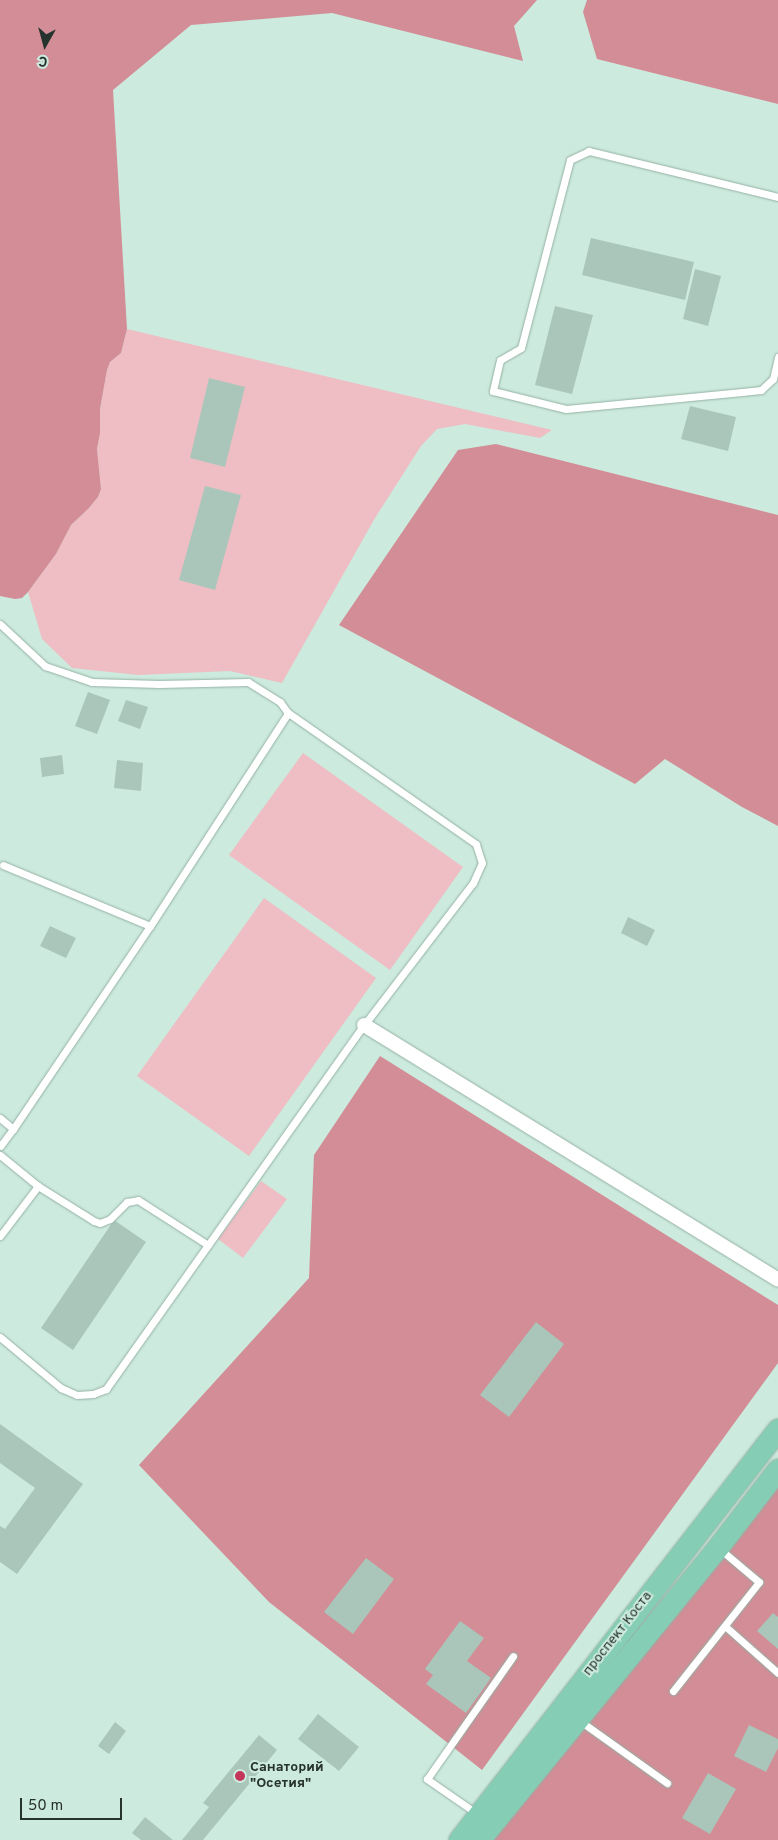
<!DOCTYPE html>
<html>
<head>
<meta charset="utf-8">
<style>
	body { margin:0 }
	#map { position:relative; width:778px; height:1840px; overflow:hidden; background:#cceadd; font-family:Overpass,sans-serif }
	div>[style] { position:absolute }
	.green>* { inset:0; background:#eebec4 }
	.forest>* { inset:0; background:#d28d96 }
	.building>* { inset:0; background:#aac6ba }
	.roads { filter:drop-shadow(0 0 1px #95b1a5) drop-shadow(0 0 1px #95b1a5) }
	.service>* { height:7px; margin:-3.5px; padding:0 3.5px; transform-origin:3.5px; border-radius:3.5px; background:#fff }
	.minor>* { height:14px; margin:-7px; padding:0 7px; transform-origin:7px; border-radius:7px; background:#fff }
	.primary>* { height:21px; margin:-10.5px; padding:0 10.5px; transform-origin:10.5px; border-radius:10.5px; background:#86cdb6 }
	.dots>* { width:14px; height:14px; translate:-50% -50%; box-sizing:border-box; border:2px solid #cceadd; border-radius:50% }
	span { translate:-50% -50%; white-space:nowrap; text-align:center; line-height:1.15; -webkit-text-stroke:4px #cceadd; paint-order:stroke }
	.street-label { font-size:14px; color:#26322d }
	.poi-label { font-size:14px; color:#26322d; font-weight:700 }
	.left { translate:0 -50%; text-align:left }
	.north { position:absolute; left:20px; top:20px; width:50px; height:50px; -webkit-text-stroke:4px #cceadd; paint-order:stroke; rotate:187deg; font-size:14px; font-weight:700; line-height:20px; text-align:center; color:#26322d }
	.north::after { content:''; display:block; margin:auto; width:18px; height:22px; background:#26322d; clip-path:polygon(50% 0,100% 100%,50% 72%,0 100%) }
	.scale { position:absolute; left:20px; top:1798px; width:102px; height:22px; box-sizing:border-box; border:2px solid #26322d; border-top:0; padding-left:6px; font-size:15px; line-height:18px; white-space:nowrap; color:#26322d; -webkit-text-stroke:4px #cceadd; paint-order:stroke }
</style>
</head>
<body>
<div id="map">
	<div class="green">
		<i style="clip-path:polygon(127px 329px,552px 430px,540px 438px,465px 424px,437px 429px,421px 446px,375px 518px,282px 683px,230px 671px,138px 675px,72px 668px,42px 639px,28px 592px,56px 554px,71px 525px,88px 509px,98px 497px,101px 489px,97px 449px,100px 433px,100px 409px,107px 370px,110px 362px,121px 353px)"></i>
		<i style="clip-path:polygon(303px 753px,463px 867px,390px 970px,229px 855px)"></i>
		<i style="clip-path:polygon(264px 898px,376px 978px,249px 1156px,137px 1076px)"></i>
		<i style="clip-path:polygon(261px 1181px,287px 1199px,243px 1258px,218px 1239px)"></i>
	</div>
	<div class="forest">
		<i style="clip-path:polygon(0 0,537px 0,514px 26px,523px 61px,332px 13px,191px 25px,113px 90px,127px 329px,121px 353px,110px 362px,107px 370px,100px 409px,100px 433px,97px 449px,101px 489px,98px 497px,88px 509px,71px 525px,56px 554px,28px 592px,22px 598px,15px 599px,0 596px)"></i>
		<i style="clip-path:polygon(587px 0,778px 0,778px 104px,597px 59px,583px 12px)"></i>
		<i style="clip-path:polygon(496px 444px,778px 515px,778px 826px,742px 807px,665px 759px,635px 784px,339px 625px,458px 450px)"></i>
		<i style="clip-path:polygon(380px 1056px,778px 1305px,778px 1363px,482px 1770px,269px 1602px,139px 1465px,309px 1278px,314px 1155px)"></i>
		<i style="clip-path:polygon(778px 1477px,778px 1840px,493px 1840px)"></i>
	</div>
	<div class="building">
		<i style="clip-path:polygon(591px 238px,694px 262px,685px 300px,582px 275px)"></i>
		<i style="clip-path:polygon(695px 269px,721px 276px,708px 326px,683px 319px)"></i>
		<i style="clip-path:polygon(555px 306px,593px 315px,572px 394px,535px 385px)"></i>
		<i style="clip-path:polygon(209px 378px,245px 387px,225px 467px,190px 458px)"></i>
		<i style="clip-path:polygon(690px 406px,736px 417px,728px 451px,681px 439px)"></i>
		<i style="clip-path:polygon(205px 486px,241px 495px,215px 590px,179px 580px)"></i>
		<i style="clip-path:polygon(88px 692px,110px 700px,97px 734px,75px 726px)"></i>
		<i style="clip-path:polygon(126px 700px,148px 707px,140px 729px,118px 721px)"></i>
		<i style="clip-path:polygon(62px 755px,64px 774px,42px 777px,40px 758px)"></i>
		<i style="clip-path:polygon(117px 760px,143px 763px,141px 791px,114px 788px)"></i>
		<i style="clip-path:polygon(628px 917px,655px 930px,647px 946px,621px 933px)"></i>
		<i style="clip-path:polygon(50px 926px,76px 938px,66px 958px,40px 946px)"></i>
		<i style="clip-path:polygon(114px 1220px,146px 1242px,73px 1350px,41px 1328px)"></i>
		<i style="clip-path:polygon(536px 1322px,564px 1344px,509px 1417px,480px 1395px)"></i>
		<i style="clip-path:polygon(0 1424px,83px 1484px,17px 1574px,0 1562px,0 1526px,5px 1529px,35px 1488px,0 1463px)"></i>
		<i style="clip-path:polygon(366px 1558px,394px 1579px,353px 1634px,324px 1612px)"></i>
		<i style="clip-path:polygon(773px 1613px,778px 1617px,778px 1649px,757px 1631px)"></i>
		<i style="clip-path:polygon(460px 1621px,484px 1638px,467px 1661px,491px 1678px,466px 1713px,426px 1684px,433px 1675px,425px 1669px)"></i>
		<i style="clip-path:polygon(318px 1714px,359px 1747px,339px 1771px,298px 1739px)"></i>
		<i style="clip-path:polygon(115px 1722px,126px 1731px,109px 1754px,98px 1746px)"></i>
		<i style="clip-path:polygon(749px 1725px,778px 1739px,778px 1748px,766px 1772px,734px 1756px)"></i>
		<i style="clip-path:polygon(259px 1735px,277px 1750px,203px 1840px,182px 1840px,209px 1807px,203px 1803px)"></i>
		<i style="clip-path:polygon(708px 1773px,736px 1789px,710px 1834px,682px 1818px)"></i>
		<i style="clip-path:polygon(145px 1817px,173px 1840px,141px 1840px,132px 1833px)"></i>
	</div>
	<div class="roads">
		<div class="service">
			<i style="left:778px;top:197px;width:195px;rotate:-166.3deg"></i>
			<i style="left:589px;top:151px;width:21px;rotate:155deg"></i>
			<i style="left:570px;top:160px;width:194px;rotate:104.6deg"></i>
			<i style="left:521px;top:348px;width:24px;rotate:150deg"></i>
			<i style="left:500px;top:360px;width:32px;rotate:103deg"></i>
			<i style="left:493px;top:391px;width:75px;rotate:13.9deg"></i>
			<i style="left:566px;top:409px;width:177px;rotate:-5.5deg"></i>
			<i style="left:742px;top:392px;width:19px;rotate:-6deg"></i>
			<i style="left:761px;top:390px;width:16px;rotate:-43deg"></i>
			<i style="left:773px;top:379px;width:23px;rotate:-77deg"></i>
			<i style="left:0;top:624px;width:62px;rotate:43deg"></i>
			<i style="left:45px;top:666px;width:50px;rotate:18.8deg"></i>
			<i style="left:92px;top:682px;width:67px;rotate:1.7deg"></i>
			<i style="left:159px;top:684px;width:89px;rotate:-1.3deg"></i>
			<i style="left:248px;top:682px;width:38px;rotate:32deg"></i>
			<i style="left:280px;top:702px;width:14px;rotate:54deg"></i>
			<i style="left:3px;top:865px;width:159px;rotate:22.5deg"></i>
			<i style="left:0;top:1118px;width:17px;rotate:40deg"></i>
			<i style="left:13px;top:1129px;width:21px;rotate:127deg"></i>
			<i style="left:0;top:1155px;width:49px;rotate:39.2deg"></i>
			<i style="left:38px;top:1186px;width:66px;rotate:32deg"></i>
			<i style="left:94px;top:1221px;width:6px;rotate:18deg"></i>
			<i style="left:100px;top:1223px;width:11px;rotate:-22deg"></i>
			<i style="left:110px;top:1219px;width:24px;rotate:-45deg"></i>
			<i style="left:127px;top:1202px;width:11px;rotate:-10deg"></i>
			<i style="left:138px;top:1200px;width:83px;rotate:32.7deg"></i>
			<i style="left:0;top:1236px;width:63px;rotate:-52.8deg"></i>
			<i style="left:0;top:1337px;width:80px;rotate:39.9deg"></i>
			<i style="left:61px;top:1388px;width:17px;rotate:24deg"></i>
			<i style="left:77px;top:1395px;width:16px;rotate:-4deg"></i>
			<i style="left:93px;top:1394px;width:14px;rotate:-21deg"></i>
			<i style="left:106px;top:1389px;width:446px;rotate:-54.7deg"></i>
			<i style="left:364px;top:1025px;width:179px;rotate:-52.5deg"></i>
			<i style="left:473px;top:883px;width:22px;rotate:-66deg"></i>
			<i style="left:482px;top:863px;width:20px;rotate:-108deg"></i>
			<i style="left:476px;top:844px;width:229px;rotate:-145.1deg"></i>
			<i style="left:288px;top:713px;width:254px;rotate:122.9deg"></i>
			<i style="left:150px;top:926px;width:245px;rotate:124deg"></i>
			<i style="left:725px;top:1626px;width:71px;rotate:41.6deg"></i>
			<i style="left:673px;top:1691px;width:139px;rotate:-51.7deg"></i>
			<i style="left:759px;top:1582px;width:51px;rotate:-139.8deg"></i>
			<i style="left:580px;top:1721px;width:107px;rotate:35.5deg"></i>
			<i style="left:476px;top:1813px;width:60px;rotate:-145.2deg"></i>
			<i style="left:427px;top:1779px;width:150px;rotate:-55deg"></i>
		</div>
		<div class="minor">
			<i style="left:364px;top:1025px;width:486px;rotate:31.6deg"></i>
		</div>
		<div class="primary">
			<i style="left:459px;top:1840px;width:520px;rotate:-52.18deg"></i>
			<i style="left:479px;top:1840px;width:378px;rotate:-50.8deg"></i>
			<i style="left:718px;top:1547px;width:98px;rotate:-52.4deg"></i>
		</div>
	</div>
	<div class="dots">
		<i style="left:240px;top:1776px;background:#c5365b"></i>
	</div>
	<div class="street-label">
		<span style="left:618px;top:1634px;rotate:-52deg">проспект Коста</span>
	</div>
	<div class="poi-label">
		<span class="left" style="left:250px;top:1776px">Санаторий<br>"Осетия"</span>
	</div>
	<div class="north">С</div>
	<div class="scale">50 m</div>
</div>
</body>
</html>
